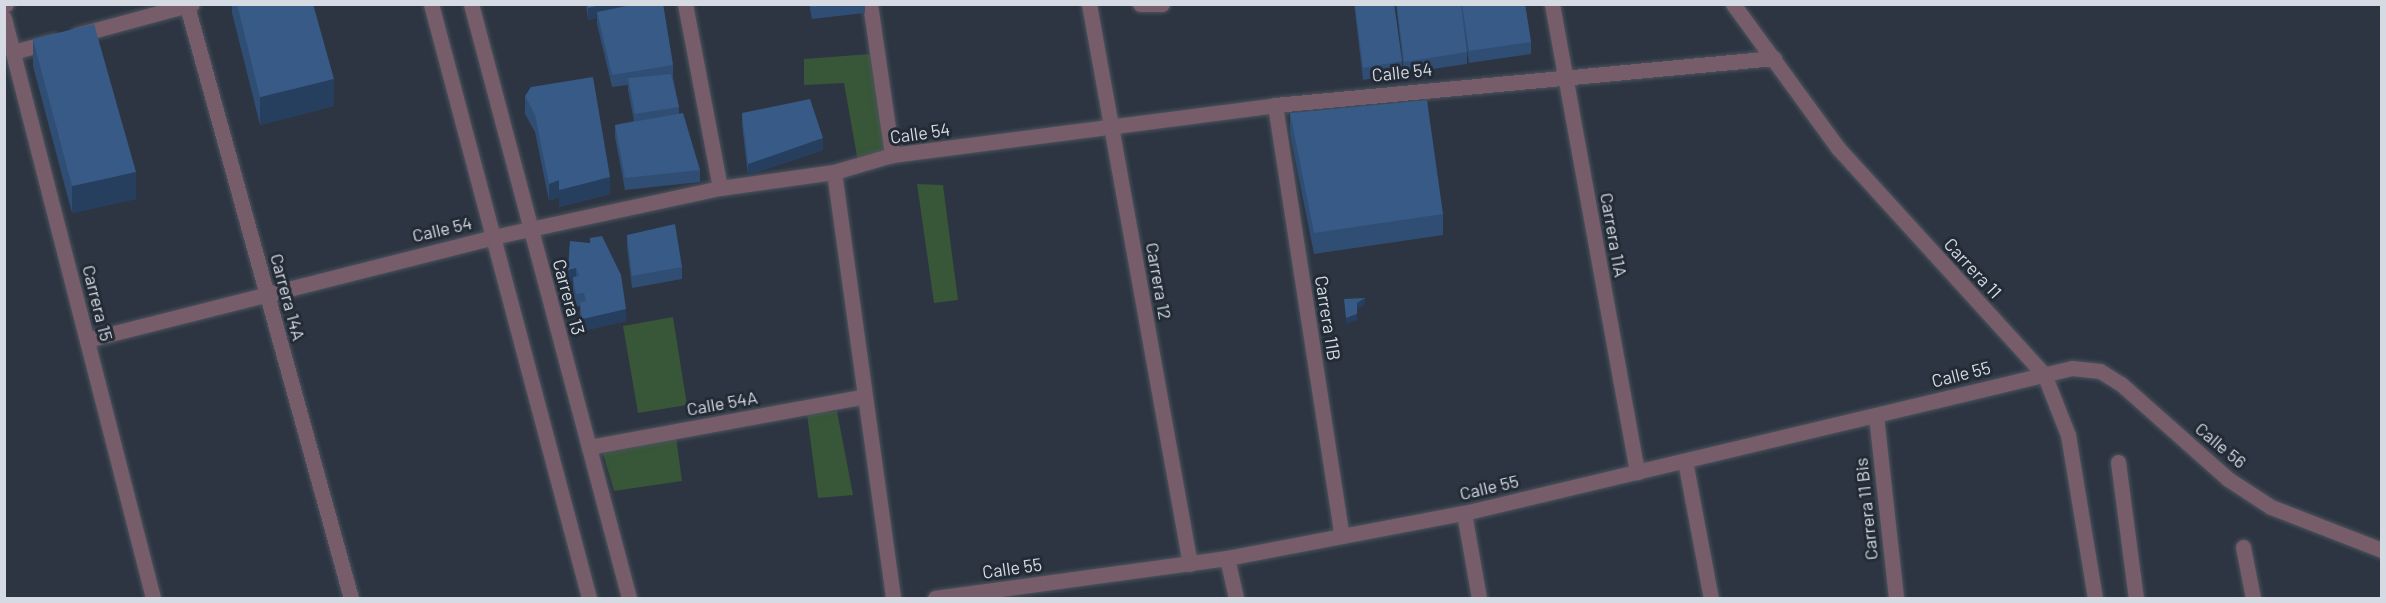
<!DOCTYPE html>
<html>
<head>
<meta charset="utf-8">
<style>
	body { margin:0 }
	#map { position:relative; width:2386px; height:603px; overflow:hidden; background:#2c3541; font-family:Barlow,sans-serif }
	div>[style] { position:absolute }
	.green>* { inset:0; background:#385638 }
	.roads { filter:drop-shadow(0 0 2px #4b535e) drop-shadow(0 0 2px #4b535e) }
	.minor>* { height:15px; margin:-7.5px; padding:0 7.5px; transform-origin:7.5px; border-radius:7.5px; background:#765d69 }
	.wall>* { inset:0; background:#304d73 }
	.shaded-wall>* { inset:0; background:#273f5e }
	.building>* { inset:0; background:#385a86 }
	span { translate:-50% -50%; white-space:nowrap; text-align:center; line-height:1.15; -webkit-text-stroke:6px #232b36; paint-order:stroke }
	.street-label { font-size:18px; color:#d6dbe3 }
	.frame { position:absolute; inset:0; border:6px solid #d6dbe3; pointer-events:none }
</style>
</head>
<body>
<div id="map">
	<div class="green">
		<i style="clip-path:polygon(883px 53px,901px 160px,858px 162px,844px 83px,804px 85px,804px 59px)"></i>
		<i style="clip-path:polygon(917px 184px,943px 185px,958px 300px,934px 303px)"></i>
		<i style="clip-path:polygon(673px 317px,687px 405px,638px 413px,623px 326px)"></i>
		<i style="clip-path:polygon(837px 411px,853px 495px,818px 498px,807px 414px)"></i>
		<i style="clip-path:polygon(676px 437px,682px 481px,614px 491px,602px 450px)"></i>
	</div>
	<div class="roads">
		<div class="minor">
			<i style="left:431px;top:4px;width:615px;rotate:75.1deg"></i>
			<i style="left:471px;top:4px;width:615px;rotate:75.1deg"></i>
			<i style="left:685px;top:4px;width:187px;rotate:79.2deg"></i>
			<i style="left:870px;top:4px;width:153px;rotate:81.7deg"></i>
			<i style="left:1089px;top:4px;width:569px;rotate:79.78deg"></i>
			<i style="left:1140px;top:4px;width:22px"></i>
			<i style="left:1552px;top:4px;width:476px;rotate:79.7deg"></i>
			<i style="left:1733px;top:4px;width:178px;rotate:53.9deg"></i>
			<i style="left:1838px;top:148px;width:306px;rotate:47.7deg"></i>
			<i style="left:2044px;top:374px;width:66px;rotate:68.5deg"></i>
			<i style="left:2068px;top:435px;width:165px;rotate:80.6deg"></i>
			<i style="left:4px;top:5px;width:2px;rotate:-27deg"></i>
			<i style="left:187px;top:6px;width:614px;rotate:74.52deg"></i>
			<i style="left:4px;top:18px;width:599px;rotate:75.59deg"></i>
			<i style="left:77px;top:35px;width:119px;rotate:-15.1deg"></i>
			<i style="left:13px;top:52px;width:42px;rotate:-15deg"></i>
			<i style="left:1275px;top:105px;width:436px;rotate:81.2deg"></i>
			<i style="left:834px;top:172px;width:430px;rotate:82.1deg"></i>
			<i style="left:87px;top:340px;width:419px;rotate:-14.2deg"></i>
			<i style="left:493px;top:237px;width:232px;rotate:-12.2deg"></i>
			<i style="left:720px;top:188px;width:115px;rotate:-8deg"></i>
			<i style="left:834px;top:172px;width:60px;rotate:-16.3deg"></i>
			<i style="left:892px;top:155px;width:386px;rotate:-7.4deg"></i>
			<i style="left:1275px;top:105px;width:501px;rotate:-5.38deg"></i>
			<i style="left:1876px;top:416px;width:183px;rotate:83.7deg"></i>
			<i style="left:589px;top:447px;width:278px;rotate:-10.4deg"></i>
			<i style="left:1685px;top:461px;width:139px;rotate:79.3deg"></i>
			<i style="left:2118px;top:462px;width:137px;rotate:82.5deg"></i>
			<i style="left:1464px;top:513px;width:86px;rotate:80deg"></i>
			<i style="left:2243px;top:547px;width:52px;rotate:78.9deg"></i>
			<i style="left:1227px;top:558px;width:41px;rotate:77.3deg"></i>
			<i style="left:935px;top:598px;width:295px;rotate:-7.8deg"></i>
			<i style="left:1227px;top:558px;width:241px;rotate:-10.8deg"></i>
			<i style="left:1464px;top:513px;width:625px;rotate:-13.41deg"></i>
			<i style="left:2072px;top:368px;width:28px;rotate:6deg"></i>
			<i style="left:2100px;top:371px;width:25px;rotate:32deg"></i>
			<i style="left:2121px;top:384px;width:143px;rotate:41.6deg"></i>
			<i style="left:2228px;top:479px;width:51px;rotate:33.1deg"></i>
			<i style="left:2271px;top:507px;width:119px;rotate:21.2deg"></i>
		</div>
	</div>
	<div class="wall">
		<i style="clip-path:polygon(232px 4px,313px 4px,334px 106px,260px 125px,232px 13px)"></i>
		<i style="clip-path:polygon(586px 4px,663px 4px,673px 65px,673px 77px,679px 107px,679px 114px,700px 170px,700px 182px,625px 190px,615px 137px,615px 125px,634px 121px,628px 90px,628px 85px,612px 87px,597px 24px,597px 18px,588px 20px)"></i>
		<i style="clip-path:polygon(809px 4px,865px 4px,865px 13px,812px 19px)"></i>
		<i style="clip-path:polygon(1354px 4px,1394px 4px,1402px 61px,1402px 73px,1363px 80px)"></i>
		<i style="clip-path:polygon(1396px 4px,1525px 4px,1531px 42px,1531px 54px,1469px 63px,1462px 15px,1467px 52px,1467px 64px,1404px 73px)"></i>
		<i style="clip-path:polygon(33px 39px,136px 199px,72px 213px,33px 66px)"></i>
		<i style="clip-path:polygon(525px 96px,610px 194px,559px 207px,559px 197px,549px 201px,535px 132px,525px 114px)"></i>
		<i style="clip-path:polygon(742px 113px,823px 150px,748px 175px,742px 125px)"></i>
		<i style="clip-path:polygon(1290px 113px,1443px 214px,1443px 235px,1314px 254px,1290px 134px)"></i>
		<i style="clip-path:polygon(627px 235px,682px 267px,682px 279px,632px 288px,627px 247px)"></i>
		<i style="clip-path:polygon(570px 241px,626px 321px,582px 331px,580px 314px,580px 306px,576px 306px,573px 289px,573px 281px,568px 282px)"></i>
	</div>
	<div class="shaded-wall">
		<i style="clip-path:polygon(603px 4px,661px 4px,597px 12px,597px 18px,588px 20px,588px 8px)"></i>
		<i style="clip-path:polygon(334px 79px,334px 106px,260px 125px,260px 97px)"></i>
		<i style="clip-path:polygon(823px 138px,823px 150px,748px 175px,748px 164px)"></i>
		<i style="clip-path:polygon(136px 172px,136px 199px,72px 213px,72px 186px)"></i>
		<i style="clip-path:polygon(610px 177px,610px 194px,559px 207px,559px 190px)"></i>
		<i style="clip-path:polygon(559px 180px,559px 197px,549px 201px,549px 184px)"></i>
		<i style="clip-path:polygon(576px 268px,576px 280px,573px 277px,573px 281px,568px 282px,568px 270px)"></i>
		<i style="clip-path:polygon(1365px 298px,1365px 304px,1357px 309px,1357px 303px)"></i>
		<i style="clip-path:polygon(626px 309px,626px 321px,582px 331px,582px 319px)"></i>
		<i style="clip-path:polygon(1357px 314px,1357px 320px,1346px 324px,1346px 318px)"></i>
	</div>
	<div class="building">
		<i style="clip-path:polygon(237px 4px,313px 4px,334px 79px,260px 97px)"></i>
		<i style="clip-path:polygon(588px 4px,603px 4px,588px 8px)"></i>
		<i style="clip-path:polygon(636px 4px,663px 4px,673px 65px,612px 75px,597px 12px)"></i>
		<i style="clip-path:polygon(811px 4px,835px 4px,812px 7px)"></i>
		<i style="clip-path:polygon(1355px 4px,1394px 4px,1402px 61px,1363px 68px)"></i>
		<i style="clip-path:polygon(1397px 4px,1461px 4px,1467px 52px,1404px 62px)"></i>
		<i style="clip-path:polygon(1462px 4px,1525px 4px,1531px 42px,1469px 51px)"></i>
		<i style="clip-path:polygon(94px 24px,136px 172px,72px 186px,33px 39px)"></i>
		<i style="clip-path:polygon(671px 74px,679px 107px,635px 114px,628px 78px)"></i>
		<i style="clip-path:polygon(593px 77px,610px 177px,559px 190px,559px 180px,549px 184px,535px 115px,525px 96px,531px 87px)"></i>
		<i style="clip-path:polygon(810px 99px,823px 138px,748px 164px,742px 113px)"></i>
		<i style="clip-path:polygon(1427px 100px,1443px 214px,1314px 233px,1290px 113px)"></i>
		<i style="clip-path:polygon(683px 113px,700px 170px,625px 178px,615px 125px)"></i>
		<i style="clip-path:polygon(675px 224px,682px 267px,632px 276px,627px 235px)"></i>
		<i style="clip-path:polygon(602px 236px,621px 275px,626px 309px,582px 319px,580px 302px,586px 301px,584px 293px,576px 294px,573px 277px,579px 276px,576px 268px,568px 270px,570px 241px,590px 243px,590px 238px)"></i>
		<i style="clip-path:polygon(1365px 298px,1357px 303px,1357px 314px,1346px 318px,1344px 299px)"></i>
	</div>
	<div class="street-label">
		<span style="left:1402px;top:72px;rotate:-6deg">Calle 54</span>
		<span style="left:920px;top:133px;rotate:-8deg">Calle 54</span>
		<span style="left:442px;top:229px;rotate:-13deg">Calle 54</span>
		<span style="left:1614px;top:235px;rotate:80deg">Carrera 11A</span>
		<span style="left:1973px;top:268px;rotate:47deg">Carrera 11</span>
		<span style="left:1159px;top:281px;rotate:80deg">Carrera 12</span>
		<span style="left:288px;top:297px;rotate:75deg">Carrera 14A</span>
		<span style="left:569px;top:297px;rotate:75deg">Carrera 13</span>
		<span style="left:98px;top:303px;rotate:76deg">Carrera 15</span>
		<span style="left:1328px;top:318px;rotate:81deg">Carrera 11B</span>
		<span style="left:1961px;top:374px;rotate:-14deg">Calle 55</span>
		<span style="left:722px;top:403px;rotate:-10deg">Calle 54A</span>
		<span style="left:2221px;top:445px;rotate:40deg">Calle 56</span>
		<span style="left:1489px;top:487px;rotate:-13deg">Calle 55</span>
		<span style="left:1866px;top:509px;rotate:-96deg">Carrera 11 Bis</span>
		<span style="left:1012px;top:568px;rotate:-8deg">Calle 55</span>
	</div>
	<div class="frame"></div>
</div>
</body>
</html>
